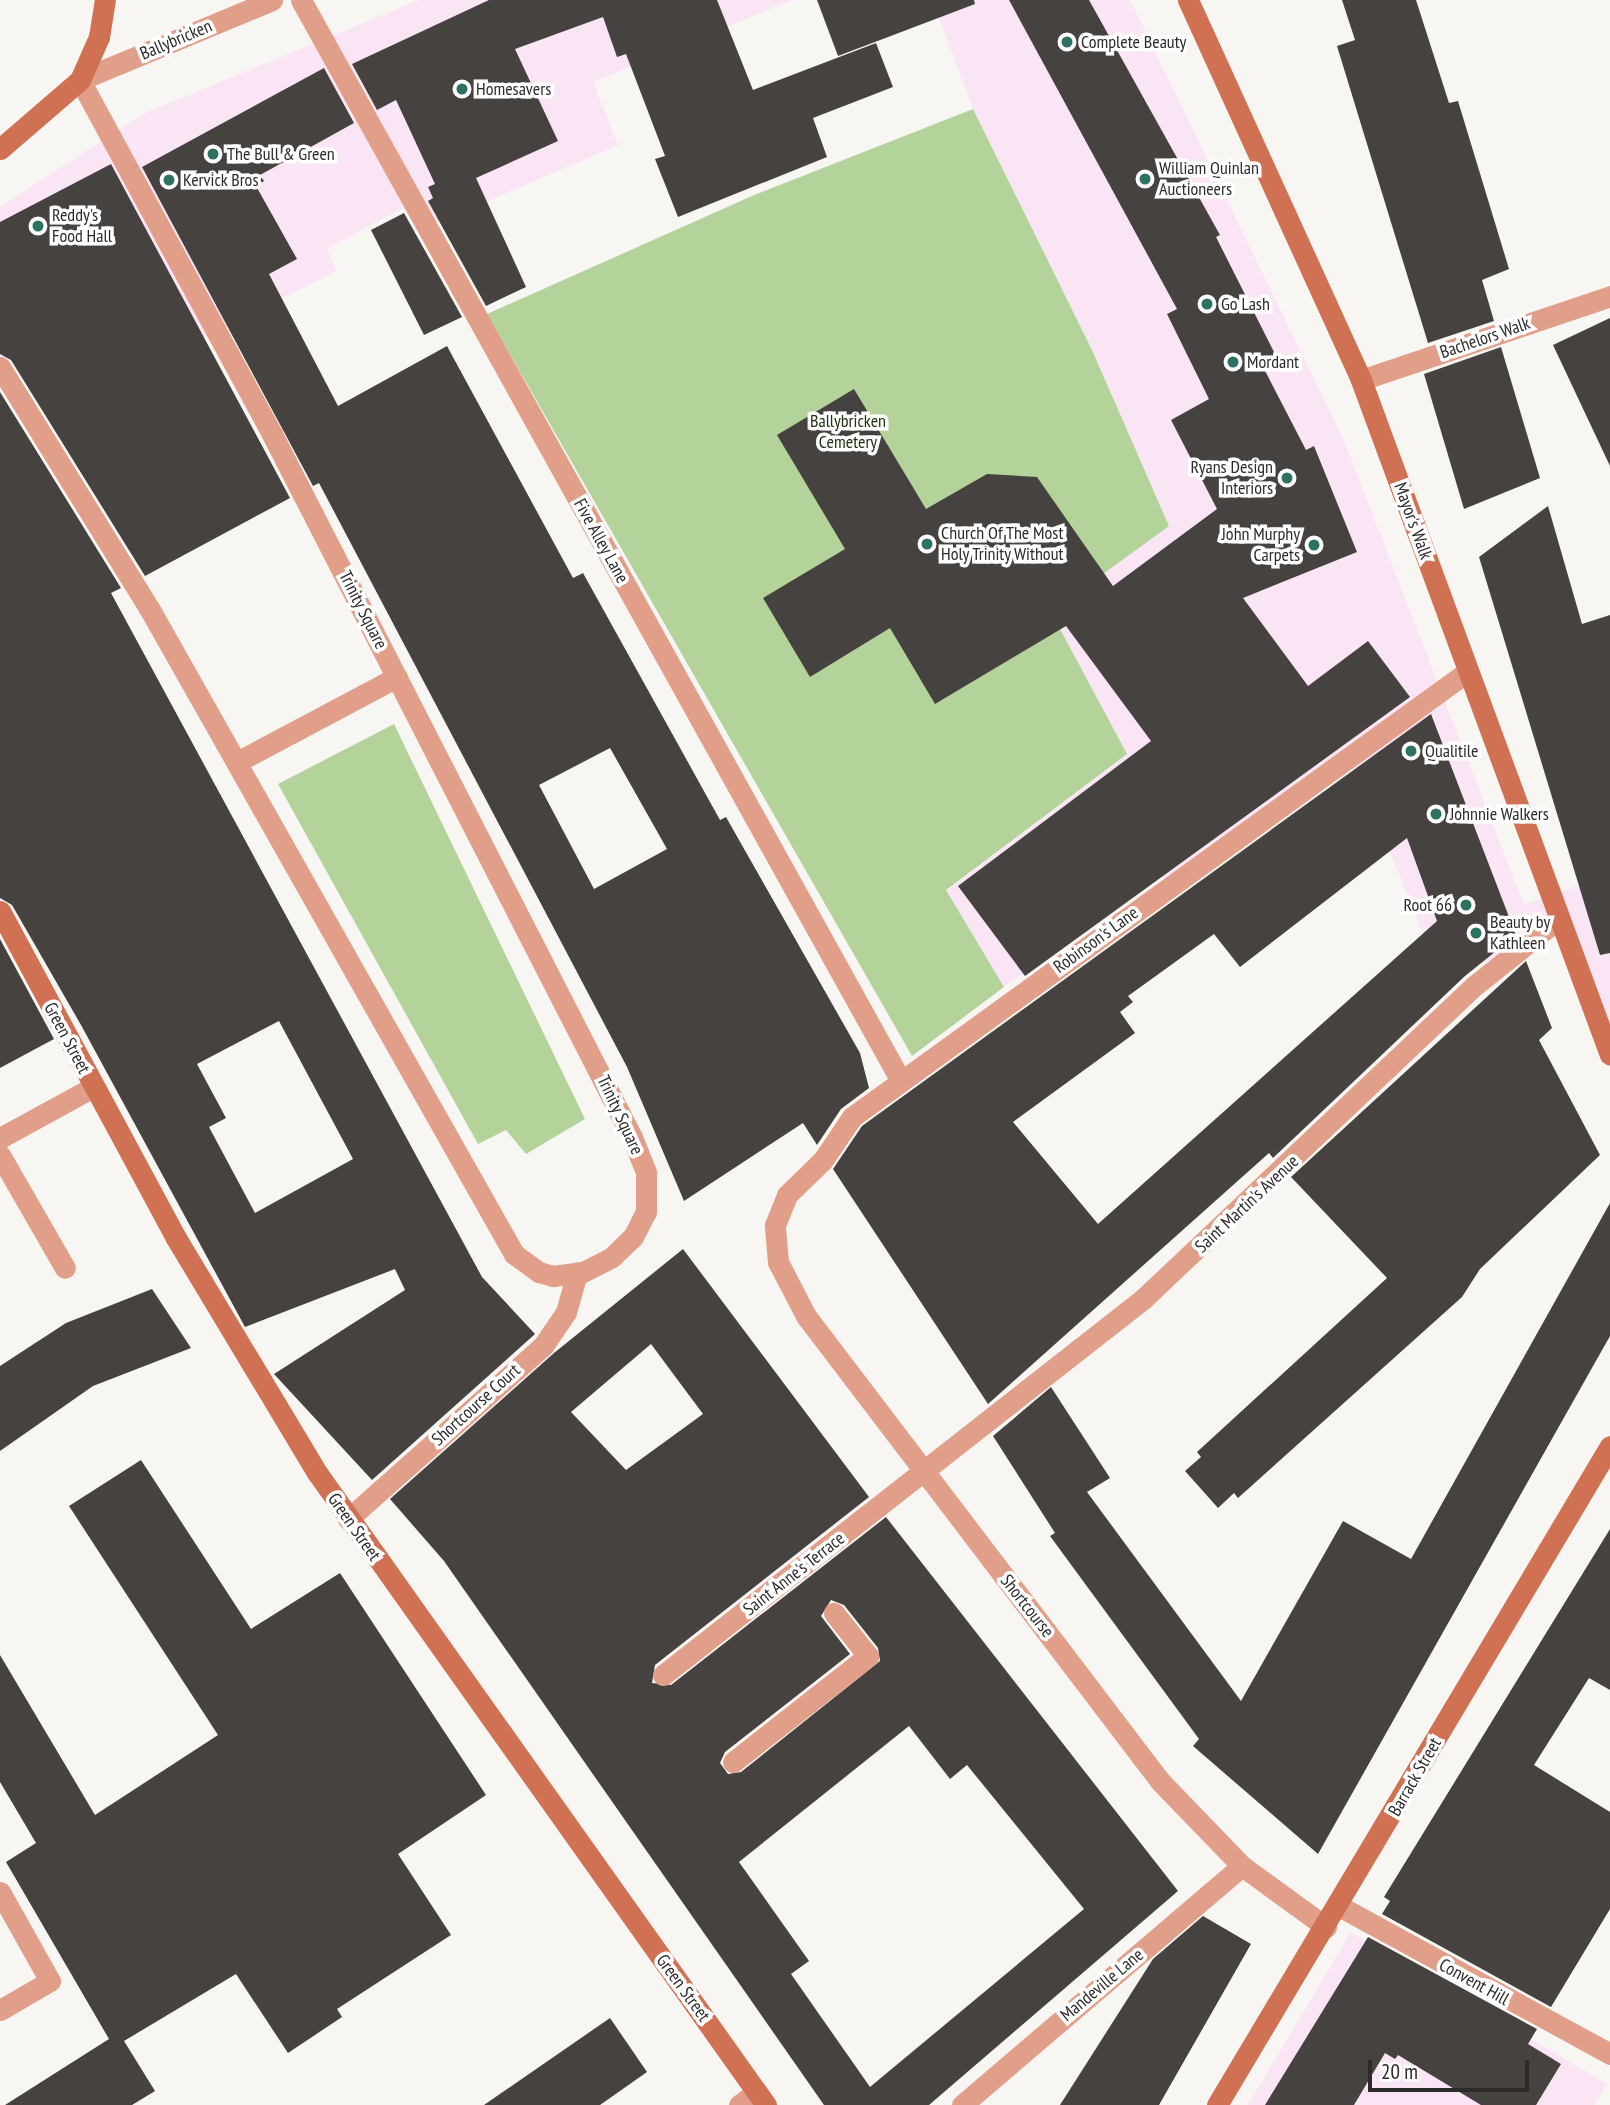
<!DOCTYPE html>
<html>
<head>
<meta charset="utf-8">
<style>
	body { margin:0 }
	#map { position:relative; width:1610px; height:2105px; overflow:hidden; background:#f8f6f3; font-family:"PT Sans Narrow",sans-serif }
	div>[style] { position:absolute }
	.commercial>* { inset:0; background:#fae5f4 }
	.green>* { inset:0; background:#b3d39a }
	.building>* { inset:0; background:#454240 }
	.lane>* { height:21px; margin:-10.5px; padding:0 10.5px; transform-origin:10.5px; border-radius:10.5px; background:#e19f8a }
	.street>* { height:21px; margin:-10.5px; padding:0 10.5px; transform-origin:10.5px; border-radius:10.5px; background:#e19f8a }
	.secondary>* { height:21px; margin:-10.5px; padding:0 10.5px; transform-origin:10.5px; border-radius:10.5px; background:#d17153 }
	.dots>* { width:19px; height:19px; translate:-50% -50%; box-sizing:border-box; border:4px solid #fff; border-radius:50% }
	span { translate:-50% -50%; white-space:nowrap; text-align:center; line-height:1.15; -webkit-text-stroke:7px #fff; paint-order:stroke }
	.street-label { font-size:18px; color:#2c2b2a }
	.poi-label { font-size:18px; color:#2c2b2a }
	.left { translate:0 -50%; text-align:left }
	.right { translate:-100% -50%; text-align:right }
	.park-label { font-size:18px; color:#21340f }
	.scale { position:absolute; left:1368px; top:2060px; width:161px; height:32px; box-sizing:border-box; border:4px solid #2c2b2a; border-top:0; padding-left:9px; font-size:21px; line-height:24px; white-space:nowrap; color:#2c2b2a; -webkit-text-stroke:5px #fff; paint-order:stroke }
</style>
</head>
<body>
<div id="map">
	<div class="commercial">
		<i style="clip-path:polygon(419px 0,792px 0,593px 82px,618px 145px,435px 224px,423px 198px,327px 248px,336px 271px,99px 391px,61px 326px,0 362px,0 207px,145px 113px)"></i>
		<i style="clip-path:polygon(932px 0,1130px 0,1345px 443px,1524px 905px,1610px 874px,1610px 1022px,1572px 922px,1442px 982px,1348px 747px,1165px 880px,1159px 873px,1004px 987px,946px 891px,1127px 754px,1051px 612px,1169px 526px,1092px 350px,973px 109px)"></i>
		<i style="clip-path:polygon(1351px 1932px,1607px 2084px,1594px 2105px,1248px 2105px)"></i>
	</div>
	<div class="green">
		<i style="clip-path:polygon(973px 109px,1092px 350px,1169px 526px,1051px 612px,1127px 754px,946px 890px,1004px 987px,912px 1056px,487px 314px,752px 196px)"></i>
		<i style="clip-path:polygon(394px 724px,585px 1119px,526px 1154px,506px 1130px,478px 1144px,278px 784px)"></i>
	</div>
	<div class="building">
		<i style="clip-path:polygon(489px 0,717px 0,753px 90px,876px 43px,893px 87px,813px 118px,827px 157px,678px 217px,655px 159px,665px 156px,626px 54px,617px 57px,603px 17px,515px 49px,558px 141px,476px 178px,526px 287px,486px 306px,428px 201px,433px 198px,428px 187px,435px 184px,396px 100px,377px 110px,352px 64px)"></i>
		<i style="clip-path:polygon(817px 0,974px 0,975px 4px,838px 56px)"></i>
		<i style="clip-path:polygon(1009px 0,1089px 0,1220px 235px,1216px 237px,1276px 356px,1261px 363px,1306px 450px,1314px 446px,1357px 552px,1243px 598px,1308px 686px,1368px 641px,1410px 697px,1025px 976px,958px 886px,1151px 741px,1066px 626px,935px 704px,890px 628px,810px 677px,763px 598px,845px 549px,777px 435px,854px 389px,926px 509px,987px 474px,1037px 477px,1113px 586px,1217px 509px,1171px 420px,1209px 399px,1167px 314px,1177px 309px)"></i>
		<i style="clip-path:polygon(1342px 0,1416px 0,1449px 103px,1458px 101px,1509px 269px,1482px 280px,1494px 321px,1428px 343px,1337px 46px,1355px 40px)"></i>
		<i style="clip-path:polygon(evenodd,324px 68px,354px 123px,260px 175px,264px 181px,256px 186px,297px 259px,269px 274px,338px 406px,447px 346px,573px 578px,583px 573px,720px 820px,726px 817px,860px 1053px,869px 1088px,841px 1109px,817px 1145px,803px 1123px,684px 1201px,627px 1067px,319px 483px,313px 486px,142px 167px,324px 68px,610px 748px,667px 849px,594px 889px,539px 785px,610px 748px)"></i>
		<i style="clip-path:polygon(111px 164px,290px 498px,145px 576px,11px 360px,0 354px,0 222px)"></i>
		<i style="clip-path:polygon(404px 213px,462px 317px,424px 335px,371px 230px)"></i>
		<i style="clip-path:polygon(1610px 318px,1610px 466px,1553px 345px)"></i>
		<i style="clip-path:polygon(1501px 347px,1540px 478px,1464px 509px,1424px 374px)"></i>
		<i style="clip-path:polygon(evenodd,0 392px,121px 588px,111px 593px,482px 1277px,535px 1334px,372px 1480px,274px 1374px,405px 1290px,395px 1269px,245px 1327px,81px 1025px,12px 905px,0 898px,0 392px,279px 1021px,353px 1159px,255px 1213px,209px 1127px,226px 1118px,197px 1064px,279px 1021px)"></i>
		<i style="clip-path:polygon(1548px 506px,1582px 624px,1610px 615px,1610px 953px,1600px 955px,1479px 557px)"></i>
		<i style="clip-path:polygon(evenodd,1431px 714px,1516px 935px,1465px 976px,1273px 1158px,1269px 1153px,988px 1404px,833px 1169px,862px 1126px,1431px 714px,1407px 838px,1437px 921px,1098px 1224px,1013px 1122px,1135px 1033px,1120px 1012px,1133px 1002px,1128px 996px,1214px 934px,1240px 967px,1407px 838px)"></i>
		<i style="clip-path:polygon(0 939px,54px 1039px,0 1068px)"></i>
		<i style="clip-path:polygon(1526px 961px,1552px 1028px,1539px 1040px,1600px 1155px,1480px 1269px,1462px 1297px,1238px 1498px,1234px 1493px,1218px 1508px,1185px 1471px,1201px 1457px,1197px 1452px,1387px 1278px,1291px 1177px)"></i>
		<i style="clip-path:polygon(1610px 1203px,1610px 1336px,1318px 1854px,1193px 1746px,1199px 1739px,1050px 1536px,1055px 1533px,993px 1436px,1051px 1387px,1110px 1478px,1087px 1492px,1241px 1701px,1343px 1521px,1411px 1559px)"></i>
		<i style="clip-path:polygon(evenodd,683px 1249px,869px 1497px,655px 1665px,652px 1683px,671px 1685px,886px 1517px,1178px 1891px,929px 2105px,824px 2105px,444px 1561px,390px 1499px,554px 1353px,683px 1249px,651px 1344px,703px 1414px,626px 1470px,571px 1412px,651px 1344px,683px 1249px,831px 1600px,844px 1605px,878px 1648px,880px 1661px,741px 1772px,728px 1774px,720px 1763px,725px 1752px,850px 1654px,821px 1616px,831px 1600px,683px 1249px,909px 1726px,950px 1779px,967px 1765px,1084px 1909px,870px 2087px,791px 1974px,809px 1961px,739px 1862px,909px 1726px)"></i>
		<i style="clip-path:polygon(152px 1289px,191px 1348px,93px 1386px,0 1451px,0 1366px,66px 1323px)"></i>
		<i style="clip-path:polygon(141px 1460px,251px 1629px,340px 1573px,486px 1795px,398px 1854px,451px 1935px,337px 2009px,342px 2017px,288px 2053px,236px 1974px,124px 2041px,155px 2091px,132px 2105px,5px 2105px,109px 2039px,6px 1862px,36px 1843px,0 1782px,0 1655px,95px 1815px,218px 1735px,69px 1506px)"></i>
		<i style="clip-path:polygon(1610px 1529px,1610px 1690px,1589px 1678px,1534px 1765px,1610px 1812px,1610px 1909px,1551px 2007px,1382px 1914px,1390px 1901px,1384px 1897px)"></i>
		<i style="clip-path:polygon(1203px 1916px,1251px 1944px,1159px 2105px,1060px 2105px,1153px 1959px)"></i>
		<i style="clip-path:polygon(1368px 1937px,1537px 2029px,1528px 2044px,1561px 2064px,1536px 2105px,1481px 2105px,1398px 2055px,1395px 2059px,1385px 2053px,1354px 2105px,1265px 2105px)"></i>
		<i style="clip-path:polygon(610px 2018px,647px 2072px,600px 2105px,484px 2105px)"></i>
	</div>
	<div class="lane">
		<i style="left:301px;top:0;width:1236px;rotate:60.97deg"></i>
		<i style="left:80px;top:80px;width:208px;rotate:-22.6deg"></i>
		<i style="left:733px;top:1762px;width:172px;rotate:-38.1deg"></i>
		<i style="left:868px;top:1656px;width:55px;rotate:-128.3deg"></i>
	</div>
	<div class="street">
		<i style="left:0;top:367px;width:283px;rotate:58.3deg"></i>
		<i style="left:149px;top:608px;width:742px;rotate:60.53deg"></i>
		<i style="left:514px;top:1254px;width:31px;rotate:36deg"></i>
		<i style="left:539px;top:1272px;width:15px;rotate:16deg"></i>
		<i style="left:553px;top:1276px;width:30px;rotate:-8deg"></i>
		<i style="left:583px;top:1272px;width:33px;rotate:-27deg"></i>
		<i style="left:612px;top:1257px;width:29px;rotate:-44deg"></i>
		<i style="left:633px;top:1237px;width:28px;rotate:-63deg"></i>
		<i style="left:646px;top:1212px;width:40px;rotate:-90deg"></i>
		<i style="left:646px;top:1172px;width:38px;rotate:-112deg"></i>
		<i style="left:632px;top:1137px;width:790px;rotate:-117.12deg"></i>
		<i style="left:272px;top:434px;width:403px;rotate:-118.5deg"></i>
		<i style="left:1361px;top:380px;width:263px;rotate:-18.6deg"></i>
		<i style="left:237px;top:762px;width:181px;rotate:-28deg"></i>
		<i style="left:0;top:1138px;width:106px;rotate:-28.7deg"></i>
		<i style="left:0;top:1155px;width:130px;rotate:60.1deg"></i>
		<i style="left:348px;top:1519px;width:261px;rotate:-41.6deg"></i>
		<i style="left:543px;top:1346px;width:41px;rotate:-55.9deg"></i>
		<i style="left:566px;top:1312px;width:41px;rotate:-74.2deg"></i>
		<i style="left:663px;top:1675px;width:610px;rotate:-38.07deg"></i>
		<i style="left:1143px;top:1299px;width:456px;rotate:-43.4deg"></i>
		<i style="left:1474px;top:986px;width:106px;rotate:-38.5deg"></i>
		<i style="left:0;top:1892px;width:102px;rotate:60.7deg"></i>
		<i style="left:50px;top:1981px;width:58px;rotate:149.9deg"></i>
		<i style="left:1339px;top:1906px;width:309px;rotate:28.6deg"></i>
		<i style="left:1326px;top:1927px;width:104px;rotate:-144deg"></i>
		<i style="left:1242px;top:1866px;width:118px;rotate:-134deg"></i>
		<i style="left:1160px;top:1781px;width:584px;rotate:-127.28deg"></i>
		<i style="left:806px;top:1316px;width:61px;rotate:-117.4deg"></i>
		<i style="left:778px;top:1262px;width:37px;rotate:-95deg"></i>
		<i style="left:775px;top:1225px;width:32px;rotate:-68deg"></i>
		<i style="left:787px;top:1195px;width:50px;rotate:-44.2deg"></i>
		<i style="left:823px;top:1160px;width:52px;rotate:-56deg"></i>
		<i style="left:852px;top:1117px;width:759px;rotate:-35.89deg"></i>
		<i style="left:739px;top:2105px;width:22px;rotate:-36deg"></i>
		<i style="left:962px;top:2105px;width:368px;rotate:-40.5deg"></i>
	</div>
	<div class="secondary">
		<i style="left:1188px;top:0;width:418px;rotate:65.5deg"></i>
		<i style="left:1361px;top:380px;width:719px;rotate:69.75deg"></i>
		<i style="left:0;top:149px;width:106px;rotate:-40.8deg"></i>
		<i style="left:80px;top:80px;width:47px;rotate:-66.2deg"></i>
		<i style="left:99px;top:37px;width:37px;rotate:-81deg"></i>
		<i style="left:0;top:911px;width:371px;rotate:61.7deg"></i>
		<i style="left:176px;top:1238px;width:275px;rotate:59deg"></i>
		<i style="left:318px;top:1474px;width:774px;rotate:54.63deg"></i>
		<i style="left:1217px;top:2105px;width:767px;rotate:-59.19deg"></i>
	</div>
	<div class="dots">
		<i style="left:1067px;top:42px;background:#2d7163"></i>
		<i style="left:462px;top:89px;background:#2d7163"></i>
		<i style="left:213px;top:154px;background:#2d7163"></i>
		<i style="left:1145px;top:179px;background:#2d7163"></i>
		<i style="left:169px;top:180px;background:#2d7163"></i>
		<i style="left:38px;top:226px;background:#2d7163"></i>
		<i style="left:1207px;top:304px;background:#2d7163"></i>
		<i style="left:1233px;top:362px;background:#2d7163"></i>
		<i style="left:1287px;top:478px;background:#2d7163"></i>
		<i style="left:927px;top:544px;background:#2d7163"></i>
		<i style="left:1314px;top:545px;background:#2d7163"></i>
		<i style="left:1411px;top:751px;background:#2d7163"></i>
		<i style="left:1436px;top:814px;background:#2d7163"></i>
		<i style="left:1466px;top:905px;background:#2d7163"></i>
		<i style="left:1476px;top:933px;background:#2d7163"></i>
	</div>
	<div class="street-label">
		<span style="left:176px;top:40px;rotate:-23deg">Ballybricken</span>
		<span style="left:1485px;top:338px;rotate:-19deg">Bachelors Walk</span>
		<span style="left:1413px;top:521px;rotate:70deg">Mayor's Walk</span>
		<span style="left:601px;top:541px;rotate:61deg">Five Alley Lane</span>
		<span style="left:363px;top:610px;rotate:63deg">Trinity Square</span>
		<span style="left:1096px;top:940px;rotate:-36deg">Robinson's Lane</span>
		<span style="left:67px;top:1038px;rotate:62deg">Green Street</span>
		<span style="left:620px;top:1115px;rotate:65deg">Trinity Square</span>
		<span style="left:1247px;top:1204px;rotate:-43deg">Saint Martin's Avenue</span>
		<span style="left:476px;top:1405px;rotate:-42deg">Shortcourse Court</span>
		<span style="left:354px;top:1527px;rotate:55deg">Green Street</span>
		<span style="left:794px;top:1574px;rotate:-38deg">Saint Anne's Terrace</span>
		<span style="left:1027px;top:1606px;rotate:52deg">Shortcourse</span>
		<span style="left:1415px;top:1777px;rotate:-60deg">Barrack Street</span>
		<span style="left:1474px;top:1982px;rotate:29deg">Convent Hill</span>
		<span style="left:1102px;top:1985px;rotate:-40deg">Mandeville Lane</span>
		<span style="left:683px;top:1988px;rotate:54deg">Green Street</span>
	</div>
	<div class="poi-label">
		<span class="left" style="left:1081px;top:42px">Complete Beauty</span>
		<span class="left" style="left:476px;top:89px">Homesavers</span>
		<span class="left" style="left:227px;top:154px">The Bull &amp; Green</span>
		<span class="left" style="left:1159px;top:179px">William Quinlan<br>Auctioneers</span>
		<span class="left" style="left:183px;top:180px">Kervick Bros</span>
		<span class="left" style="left:52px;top:226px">Reddy's<br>Food Hall</span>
		<span class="left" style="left:1221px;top:304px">Go Lash</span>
		<span class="left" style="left:1247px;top:362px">Mordant</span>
		<span class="right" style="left:1273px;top:478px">Ryans Design<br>Interiors</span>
		<span class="left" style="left:941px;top:544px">Church Of The Most<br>Holy Trinity Without</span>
		<span class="right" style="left:1300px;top:545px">John Murphy<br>Carpets</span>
		<span class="left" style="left:1425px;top:751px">Qualitile</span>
		<span class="left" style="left:1450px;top:814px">Johnnie Walkers</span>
		<span class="right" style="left:1452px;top:905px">Root 66</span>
		<span class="left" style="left:1490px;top:933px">Beauty by<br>Kathleen</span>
	</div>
	<div class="park-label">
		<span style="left:848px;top:432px">Ballybricken<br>Cemetery</span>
	</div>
	<div class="scale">20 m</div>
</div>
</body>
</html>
